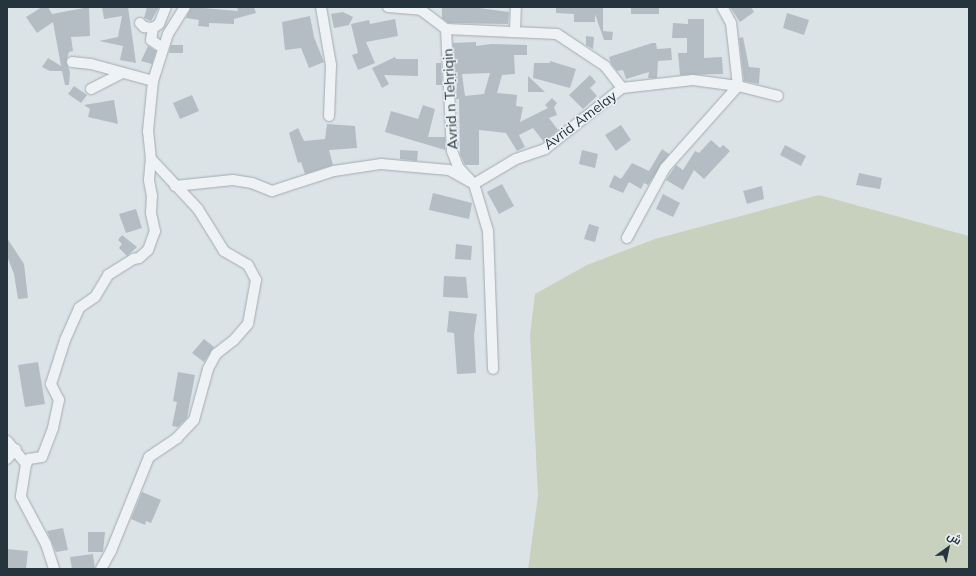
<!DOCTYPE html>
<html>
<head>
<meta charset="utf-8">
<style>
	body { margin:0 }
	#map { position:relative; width:976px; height:576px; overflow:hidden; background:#dce3e7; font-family:Mulish,Cairo,sans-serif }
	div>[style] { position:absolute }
	.green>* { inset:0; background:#c7d1bd }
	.building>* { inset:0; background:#b3bdc3 }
	.roads { filter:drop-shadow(0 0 1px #a1abb1) drop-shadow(0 0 1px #a1abb1) }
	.minor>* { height:10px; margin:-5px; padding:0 5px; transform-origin:5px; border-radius:5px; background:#eff2f5 }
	span { translate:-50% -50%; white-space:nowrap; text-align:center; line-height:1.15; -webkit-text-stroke:3px #ebf1f4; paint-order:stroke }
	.street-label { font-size:14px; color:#25343d }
	.frame { position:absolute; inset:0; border:8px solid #25343d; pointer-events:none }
	.north { position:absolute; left:928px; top:528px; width:40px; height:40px; -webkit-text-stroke:3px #ebf1f4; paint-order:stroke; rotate:33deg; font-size:11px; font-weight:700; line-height:16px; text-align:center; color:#25343d }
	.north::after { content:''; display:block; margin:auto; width:14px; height:18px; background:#25343d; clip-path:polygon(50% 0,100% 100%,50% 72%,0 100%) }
</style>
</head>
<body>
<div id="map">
	<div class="green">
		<i style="clip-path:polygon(819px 195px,969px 236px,969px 569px,528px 569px,538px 496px,530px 335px,535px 294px,587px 265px,655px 239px)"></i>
	</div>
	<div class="building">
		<i style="clip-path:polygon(42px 7px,48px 7px,52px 14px,89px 7px,90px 36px,71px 37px,73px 51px,69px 52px,66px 62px,70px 72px,69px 85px,65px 85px,62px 71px,50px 71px,42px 67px,48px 58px,61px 66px,53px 22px,37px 33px,26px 17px)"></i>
		<i style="clip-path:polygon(102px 7px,128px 7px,136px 63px,120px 60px,123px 46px,99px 41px,118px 37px,122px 16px,104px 19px)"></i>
		<i style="clip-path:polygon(147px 7px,159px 7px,151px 21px,144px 18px)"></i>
		<i style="clip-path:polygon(191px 7px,238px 11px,237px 7px,254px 7px,256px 13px,234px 19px,234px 24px,209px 23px,209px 27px,198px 26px,199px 20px,186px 18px)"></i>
		<i style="clip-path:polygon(442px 7px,472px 7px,509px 12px,508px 24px,448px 23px,442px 18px)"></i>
		<i style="clip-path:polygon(556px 7px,603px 7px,603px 31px,613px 32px,612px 40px,604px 40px,595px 14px,595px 22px,574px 22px,574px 14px,556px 13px)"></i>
		<i style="clip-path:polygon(631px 7px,659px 7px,659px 14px,631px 14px)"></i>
		<i style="clip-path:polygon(730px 7px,751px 7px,754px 12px,740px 22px)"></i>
		<i style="clip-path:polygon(343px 12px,353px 17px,349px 25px,334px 28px,331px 14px)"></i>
		<i style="clip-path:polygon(787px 13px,809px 20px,804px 35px,783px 28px)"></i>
		<i style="clip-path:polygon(310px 16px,314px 37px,324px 62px,309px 68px,301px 48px,285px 50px,282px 22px)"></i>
		<i style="clip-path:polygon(395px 19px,398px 36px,366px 42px,375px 63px,358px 70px,352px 55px,358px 53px,351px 24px,369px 20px,370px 24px)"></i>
		<i style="clip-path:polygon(688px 19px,704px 19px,704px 58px,722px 57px,723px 74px,680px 75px,678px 53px,687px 53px,687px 38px,672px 38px,673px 23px,688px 24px)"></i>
		<i style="clip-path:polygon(586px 36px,594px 37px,593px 49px,586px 45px)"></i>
		<i style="clip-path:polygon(743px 37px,749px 67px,760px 68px,759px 84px,744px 81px,739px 38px)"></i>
		<i style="clip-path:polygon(evenodd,476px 42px,476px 46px,491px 44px,527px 45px,527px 55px,514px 55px,515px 74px,502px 75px,497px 93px,517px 95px,516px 106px,523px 107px,520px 122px,548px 108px,545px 105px,552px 98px,557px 103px,554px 107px,557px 115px,549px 118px,558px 130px,544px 142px,533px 128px,519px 135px,525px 147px,517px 151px,506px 133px,479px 130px,479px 165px,465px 165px,460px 154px,459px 99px,456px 99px,457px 83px,455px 83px,453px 43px,476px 42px,490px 73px,484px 94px,465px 96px,462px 74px,490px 73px)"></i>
		<i style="clip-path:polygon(652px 43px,656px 43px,657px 49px,671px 48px,672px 60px,658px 61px,657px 78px,648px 78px,649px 72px,626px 79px,623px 70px,617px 71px,611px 63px,609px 57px)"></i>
		<i style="clip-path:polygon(171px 45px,183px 45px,183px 53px,169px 53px)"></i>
		<i style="clip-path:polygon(148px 46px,156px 51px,152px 64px,141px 61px)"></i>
		<i style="clip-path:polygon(395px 57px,396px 59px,418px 59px,418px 76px,384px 75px,389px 84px,382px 88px,372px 68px)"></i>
		<i style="clip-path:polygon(550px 61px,576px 69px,570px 88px,533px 78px,534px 63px,550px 63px)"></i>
		<i style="clip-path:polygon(436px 63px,441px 63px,442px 85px,436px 85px)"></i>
		<i style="clip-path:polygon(590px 75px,596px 82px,590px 88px,597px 96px,583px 109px,569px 95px)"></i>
		<i style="clip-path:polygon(528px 76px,545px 92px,528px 92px)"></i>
		<i style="clip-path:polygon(74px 86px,87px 95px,81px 103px,68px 94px)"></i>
		<i style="clip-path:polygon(192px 95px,199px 111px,180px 119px,173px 103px)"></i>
		<i style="clip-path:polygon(114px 100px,118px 124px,88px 117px,90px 109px,84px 105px)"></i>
		<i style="clip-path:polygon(423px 105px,435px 109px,428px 137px,445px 137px,445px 150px,385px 132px,391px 111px,418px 119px)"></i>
		<i style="clip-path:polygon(327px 124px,355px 126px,357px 148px,329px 150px,333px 165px,305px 174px,301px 162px,298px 163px,289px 133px,298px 128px,304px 141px,325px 139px)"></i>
		<i style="clip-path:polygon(621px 125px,631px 140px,616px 151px,605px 135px)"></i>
		<i style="clip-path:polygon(711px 140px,720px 148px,723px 145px,730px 151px,704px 179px,694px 170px,683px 190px,666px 180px,676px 165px,683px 170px,695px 151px,699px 153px)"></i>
		<i style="clip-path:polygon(785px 145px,806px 156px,801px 166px,780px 155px)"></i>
		<i style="clip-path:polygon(662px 149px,669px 154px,648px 185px,644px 183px,641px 189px,629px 182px,623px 193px,609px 187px,614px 175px,621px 179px,632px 163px,649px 171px)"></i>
		<i style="clip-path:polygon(400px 150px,418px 151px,417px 161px,400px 159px)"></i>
		<i style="clip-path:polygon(582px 150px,598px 154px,595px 168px,579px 164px)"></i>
		<i style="clip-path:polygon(859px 173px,882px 178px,880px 189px,856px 185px)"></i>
		<i style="clip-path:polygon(502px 184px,514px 206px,499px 214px,487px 192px)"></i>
		<i style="clip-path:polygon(762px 186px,764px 199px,747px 204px,743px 191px)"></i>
		<i style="clip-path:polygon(433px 193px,472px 203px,469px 219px,429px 210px)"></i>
		<i style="clip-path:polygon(663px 194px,680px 203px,673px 217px,656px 209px)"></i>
		<i style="clip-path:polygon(136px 209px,142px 228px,126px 233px,119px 214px)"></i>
		<i style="clip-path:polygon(589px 224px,599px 227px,595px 242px,584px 239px)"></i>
		<i style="clip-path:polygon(122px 235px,137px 247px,127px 256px,119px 248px,122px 244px,118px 240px)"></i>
		<i style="clip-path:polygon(7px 238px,24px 264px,28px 298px,18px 299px,14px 274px,7px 256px)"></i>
		<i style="clip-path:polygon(456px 244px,472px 246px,471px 260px,455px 259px)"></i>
		<i style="clip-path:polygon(444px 276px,466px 277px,468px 298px,443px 297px)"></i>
		<i style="clip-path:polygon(449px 311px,477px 314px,474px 335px,476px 373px,457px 374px,454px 333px,447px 332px)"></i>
		<i style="clip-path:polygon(204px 339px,214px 347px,204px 362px,192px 353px)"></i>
		<i style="clip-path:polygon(38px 362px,45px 404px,25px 407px,18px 365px)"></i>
		<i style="clip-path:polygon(178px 372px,195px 375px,187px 418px,178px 427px,172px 426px,177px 402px,173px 401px)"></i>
		<i style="clip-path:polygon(142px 492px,161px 500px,151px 523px,146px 521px,145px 525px,131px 519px)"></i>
		<i style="clip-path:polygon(63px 528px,68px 550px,56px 552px,47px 531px)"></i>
		<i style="clip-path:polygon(88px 532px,105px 532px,103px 552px,88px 552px)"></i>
		<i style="clip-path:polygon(7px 549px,28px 551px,26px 569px,7px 569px)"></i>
		<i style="clip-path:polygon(93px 554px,95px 569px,72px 569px,70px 557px)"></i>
	</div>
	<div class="roads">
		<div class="minor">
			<i style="left:321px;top:7px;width:59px;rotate:80.2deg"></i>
			<i style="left:331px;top:65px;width:51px;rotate:92.2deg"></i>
			<i style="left:388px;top:7px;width:33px;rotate:5deg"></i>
			<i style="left:421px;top:10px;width:31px;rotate:37deg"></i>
			<i style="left:446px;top:29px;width:122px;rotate:87.2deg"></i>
			<i style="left:452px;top:151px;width:17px;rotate:69deg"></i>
			<i style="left:458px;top:167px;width:23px;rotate:47deg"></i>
			<i style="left:474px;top:184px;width:49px;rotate:73.4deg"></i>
			<i style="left:488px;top:231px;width:138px;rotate:87.9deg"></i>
			<i style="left:140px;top:23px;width:6px;rotate:45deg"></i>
			<i style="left:144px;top:27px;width:9px;rotate:6deg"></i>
			<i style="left:153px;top:28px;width:12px;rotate:99deg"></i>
			<i style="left:151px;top:40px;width:14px;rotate:34deg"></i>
			<i style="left:153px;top:28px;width:7px;rotate:-34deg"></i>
			<i style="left:159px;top:24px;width:18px;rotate:-68deg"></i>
			<i style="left:446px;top:29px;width:111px;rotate:2.6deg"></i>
			<i style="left:557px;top:34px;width:58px;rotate:33.7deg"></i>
			<i style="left:605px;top:66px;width:28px;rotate:52deg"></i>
			<i style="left:515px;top:31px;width:24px;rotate:-88deg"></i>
			<i style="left:72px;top:62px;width:19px;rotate:6deg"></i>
			<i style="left:91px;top:64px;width:64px;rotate:15.3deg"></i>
			<i style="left:91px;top:89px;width:35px;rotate:-27deg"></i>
			<i style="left:175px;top:186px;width:58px;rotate:-5.9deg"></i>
			<i style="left:233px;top:180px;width:19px;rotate:9deg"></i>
			<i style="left:252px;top:183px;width:22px;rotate:22deg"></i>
			<i style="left:272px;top:191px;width:65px;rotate:-17.9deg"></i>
			<i style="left:334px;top:171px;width:48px;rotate:-8.5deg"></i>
			<i style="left:381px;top:164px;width:68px;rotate:5deg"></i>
			<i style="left:449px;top:170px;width:29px;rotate:29deg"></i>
			<i style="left:474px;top:184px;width:49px;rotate:-30.8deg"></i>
			<i style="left:516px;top:159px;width:31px;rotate:-19deg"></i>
			<i style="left:545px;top:149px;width:98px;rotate:-38.4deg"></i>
			<i style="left:622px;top:88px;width:71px;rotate:-6.4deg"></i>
			<i style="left:693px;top:80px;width:45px;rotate:7.6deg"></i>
			<i style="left:738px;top:86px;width:41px;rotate:14deg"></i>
			<i style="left:627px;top:238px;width:80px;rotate:-61.5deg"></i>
			<i style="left:665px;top:168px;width:110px;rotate:-48.3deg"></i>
			<i style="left:738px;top:86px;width:63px;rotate:-96.3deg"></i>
			<i style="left:731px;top:23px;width:18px;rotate:-119deg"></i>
			<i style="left:7px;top:441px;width:30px;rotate:50deg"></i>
			<i style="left:26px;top:464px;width:33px;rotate:99deg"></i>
			<i style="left:21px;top:497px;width:53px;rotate:62deg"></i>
			<i style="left:46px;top:544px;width:26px;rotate:72deg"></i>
			<i style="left:7px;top:459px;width:13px;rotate:-48deg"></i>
			<i style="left:26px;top:464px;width:6px;rotate:-59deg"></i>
			<i style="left:29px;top:459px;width:13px;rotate:-9deg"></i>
			<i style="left:42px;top:457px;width:31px;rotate:-69deg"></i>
			<i style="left:53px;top:428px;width:29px;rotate:-78deg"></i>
			<i style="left:59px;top:400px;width:18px;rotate:-117deg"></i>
			<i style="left:51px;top:384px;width:46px;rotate:-72.3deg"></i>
			<i style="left:65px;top:340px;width:35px;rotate:-66deg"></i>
			<i style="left:79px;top:308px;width:19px;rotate:-35deg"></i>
			<i style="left:95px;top:297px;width:26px;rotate:-59deg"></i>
			<i style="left:108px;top:275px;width:31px;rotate:-32deg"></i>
			<i style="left:134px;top:259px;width:5px;rotate:-11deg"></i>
			<i style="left:139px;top:258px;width:12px;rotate:-42deg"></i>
			<i style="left:148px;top:250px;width:20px;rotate:-70deg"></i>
			<i style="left:155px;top:231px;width:18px;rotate:-103deg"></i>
			<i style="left:151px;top:213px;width:17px;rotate:-87deg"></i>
			<i style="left:152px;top:196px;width:16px;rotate:-101deg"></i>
			<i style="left:149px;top:180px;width:21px;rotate:-85deg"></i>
			<i style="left:101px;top:569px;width:21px;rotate:-61deg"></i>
			<i style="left:111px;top:551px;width:101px;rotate:-68deg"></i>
			<i style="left:149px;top:457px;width:34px;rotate:-34deg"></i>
			<i style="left:177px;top:438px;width:25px;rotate:-47deg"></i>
			<i style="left:194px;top:420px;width:53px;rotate:-74.6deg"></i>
			<i style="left:208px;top:369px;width:17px;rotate:-62deg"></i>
			<i style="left:216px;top:354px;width:23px;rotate:-38deg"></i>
			<i style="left:234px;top:340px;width:21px;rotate:-49deg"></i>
			<i style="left:248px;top:324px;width:45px;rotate:-79.7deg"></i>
			<i style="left:256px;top:280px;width:17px;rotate:-118deg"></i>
			<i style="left:248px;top:265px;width:28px;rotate:-150deg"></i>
			<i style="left:224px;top:251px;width:49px;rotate:-121.8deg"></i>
			<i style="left:198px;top:209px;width:69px;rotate:-133.2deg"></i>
			<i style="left:151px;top:159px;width:28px;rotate:-96deg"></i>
			<i style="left:148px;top:131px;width:50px;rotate:-84.3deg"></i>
			<i style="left:153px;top:81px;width:49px;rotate:-72.3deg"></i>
			<i style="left:168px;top:34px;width:32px;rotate:-58deg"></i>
		</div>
	</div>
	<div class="street-label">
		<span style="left:450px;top:99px;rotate:-93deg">Avrid n Teḥṛiqin</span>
		<span style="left:580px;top:120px;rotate:-37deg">Avrid Amelay</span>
	</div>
	<div class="frame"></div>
	<div class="north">ش</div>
</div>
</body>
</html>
